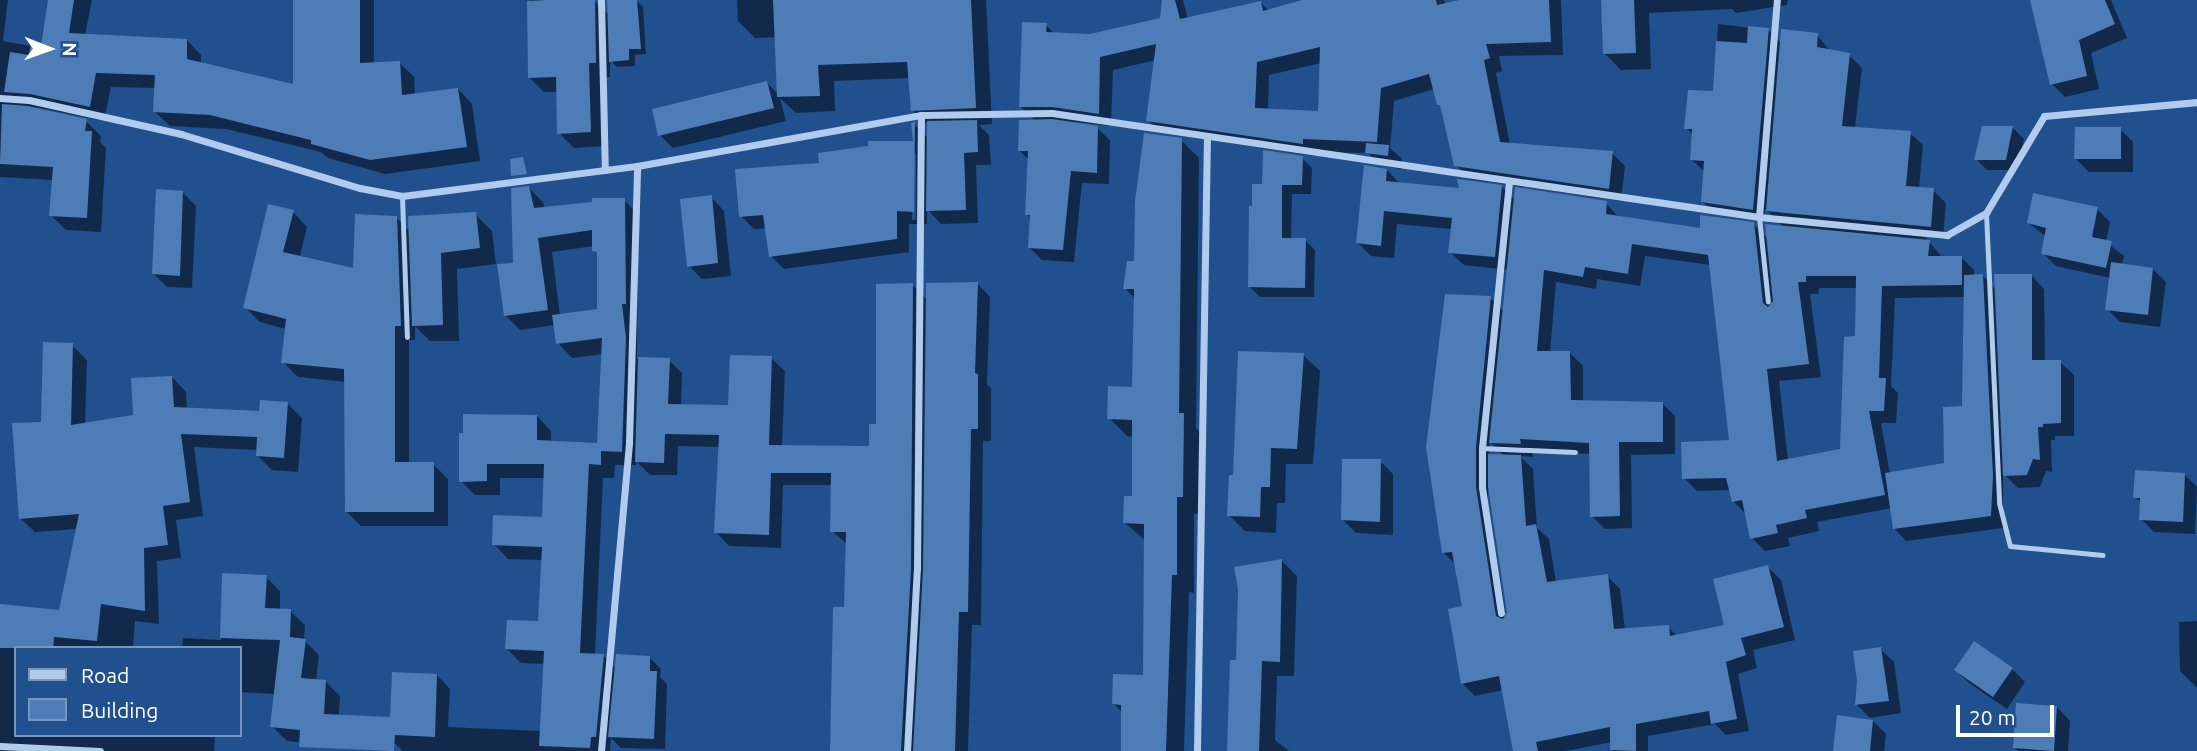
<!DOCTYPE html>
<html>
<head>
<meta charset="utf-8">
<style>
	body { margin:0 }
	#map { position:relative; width:2197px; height:751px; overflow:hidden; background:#21508e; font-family:Ubuntu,sans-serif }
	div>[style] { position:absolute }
	.shadow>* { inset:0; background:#0007 }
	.building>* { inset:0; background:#4e7cb7 }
	.service>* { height:5px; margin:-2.5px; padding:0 2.5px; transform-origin:2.5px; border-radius:2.5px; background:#b0cbec }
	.minor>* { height:7px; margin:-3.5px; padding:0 3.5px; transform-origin:3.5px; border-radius:3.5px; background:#b0cbec }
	span { translate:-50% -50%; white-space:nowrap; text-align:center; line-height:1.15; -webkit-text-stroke:6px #21508e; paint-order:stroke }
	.legend { position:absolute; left:14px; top:646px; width:228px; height:91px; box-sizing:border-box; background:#21508e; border:2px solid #7a96bb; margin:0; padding:9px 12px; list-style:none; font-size:21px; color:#fff }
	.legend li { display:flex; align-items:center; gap:14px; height:35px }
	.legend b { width:35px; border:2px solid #7a96bb }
	.north { position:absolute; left:14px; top:14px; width:70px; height:70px; -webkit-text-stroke:5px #21508e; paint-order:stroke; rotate:91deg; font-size:19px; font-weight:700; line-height:28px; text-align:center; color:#fff }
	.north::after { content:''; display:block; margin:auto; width:24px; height:32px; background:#fff; clip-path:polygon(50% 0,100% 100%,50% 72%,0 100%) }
	.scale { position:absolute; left:1956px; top:705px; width:98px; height:32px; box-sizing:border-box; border:4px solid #fff; border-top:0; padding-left:9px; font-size:21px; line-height:24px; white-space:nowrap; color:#fff; -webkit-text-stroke:5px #21508e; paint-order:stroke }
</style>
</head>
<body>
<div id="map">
	<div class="shadow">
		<i style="clip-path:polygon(0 0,8px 0,3px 41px,42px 48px,50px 0,92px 0,85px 35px,187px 40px,201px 55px,201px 64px,295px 87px,312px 0,374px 0,374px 64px,400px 63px,414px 77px,415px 95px,458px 89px,472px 104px,480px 161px,385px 174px,328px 158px,321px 152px,226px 129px,170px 126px,155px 112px,156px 88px,111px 87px,104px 121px,35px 107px,86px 121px,101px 136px,100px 142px,106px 148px,101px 232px,66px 230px,51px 215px,53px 180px,0 177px)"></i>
		<i style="clip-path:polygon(529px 0,594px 1px,609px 15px,636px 0,643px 7px,646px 54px,635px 55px,635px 66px,617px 67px,610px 60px,610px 77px,603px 77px,605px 146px,574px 148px,559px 133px,558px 92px,544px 92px,530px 78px)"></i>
		<i style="clip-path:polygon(evenodd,737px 0,986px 0,992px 124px,979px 125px,989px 135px,991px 165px,976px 165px,978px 223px,941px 224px,927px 209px,927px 224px,909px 224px,909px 252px,784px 269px,771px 256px,767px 228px,754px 229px,741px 216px,821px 164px,914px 143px,914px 124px,929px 139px,929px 126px,912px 110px,910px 78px,834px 81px,835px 111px,796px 113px,780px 98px,786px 121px,673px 148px,660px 135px,767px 83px,779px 95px,777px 37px,755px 38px,738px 21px,737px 0,913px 154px,916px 154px,916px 220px,912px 220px,913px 154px)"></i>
		<i style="clip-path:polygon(evenodd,1164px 0,1183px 0,1188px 19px,1261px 3px,1269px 11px,1309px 0,1444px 0,1446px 5px,1466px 0,1561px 0,1563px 55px,1499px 56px,1502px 71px,1496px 73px,1510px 144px,1612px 153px,1625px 166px,1621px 201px,1470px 179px,1456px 165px,1443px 109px,1434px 89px,1394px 101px,1390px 148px,1402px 159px,1401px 169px,1380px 165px,1368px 153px,1316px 152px,1315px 156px,1161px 133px,1148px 120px,1156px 60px,1113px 70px,1111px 126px,1058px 120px,1097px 128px,1110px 140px,1109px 184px,1082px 183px,1074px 262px,1042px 260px,1030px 248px,1031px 219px,1027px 214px,1029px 160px,1020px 151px,1035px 121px,1021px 107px,1046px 25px,1056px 35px,1090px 36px,1161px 20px,1164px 0,1321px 63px,1319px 113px,1268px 110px,1269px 75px,1321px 63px)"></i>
		<i style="clip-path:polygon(1603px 0,1788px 0,1787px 5px,1736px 13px,1732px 9px,1649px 13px,1651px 69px,1621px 70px,1605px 54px)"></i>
		<i style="clip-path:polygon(2032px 0,2111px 0,2127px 38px,2091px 53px,2099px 89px,2065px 97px,2052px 84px)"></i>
		<i style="clip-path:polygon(evenodd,1718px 24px,1768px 30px,1781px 43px,1817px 35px,1830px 51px,1849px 55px,1862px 68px,1855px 128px,1910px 133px,1923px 145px,1919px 189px,1933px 190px,1946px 203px,1943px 239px,1925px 237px,1942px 257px,1961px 257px,1974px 270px,1974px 276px,1983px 276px,1996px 290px,2031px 275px,2044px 289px,2045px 362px,2060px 362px,2074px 375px,2074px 436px,2055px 436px,2055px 440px,2051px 440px,2052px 472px,2046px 471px,2040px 487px,2018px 488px,2003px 473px,2003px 528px,1906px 541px,1894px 528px,1892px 508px,1817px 522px,1819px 531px,1788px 538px,1790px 546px,1765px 551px,1752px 538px,1747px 515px,1733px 501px,1731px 490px,1697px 491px,1684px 478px,1731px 441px,1711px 265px,1645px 256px,1640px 286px,1597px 279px,1596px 289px,1556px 282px,1550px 353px,1570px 353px,1583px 366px,1583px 402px,1662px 403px,1675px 416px,1675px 454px,1631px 455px,1632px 528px,1605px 529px,1592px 516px,1591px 454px,1532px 451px,1533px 457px,1520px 456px,1533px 469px,1537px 528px,1549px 539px,1556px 582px,1607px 576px,1620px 589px,1625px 630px,1668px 627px,1678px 637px,1726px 627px,1768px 567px,1781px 580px,1795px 640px,1753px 650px,1757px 668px,1738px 674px,1749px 731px,1726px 735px,1715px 724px,1648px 736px,1648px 751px,1613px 751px,1612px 742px,1566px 751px,1515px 751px,1503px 690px,1475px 696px,1462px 683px,1464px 608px,1456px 565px,1443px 552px,1490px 298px,1504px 311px,1508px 270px,1464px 265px,1450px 252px,1452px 229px,1397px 224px,1394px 258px,1371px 256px,1358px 243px,1387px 170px,1400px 184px,1462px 190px,1502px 187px,1515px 200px,1606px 203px,1619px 218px,1701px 230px,1753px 224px,1768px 239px,1784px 227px,1765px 209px,1764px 221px,1715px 213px,1703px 202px,1704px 171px,1692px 160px,1693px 135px,1686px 128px,1714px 93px,1718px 24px,1819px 288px,1858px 288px,1857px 337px,1842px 450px,1788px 460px,1779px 381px,1821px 377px,1810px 294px,1818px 294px,1819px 288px,1718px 24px,1965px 297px,1964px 408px,1946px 464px,1890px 474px,1881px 423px,1896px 423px,1898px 393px,1891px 386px,1895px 298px,1965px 297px,1718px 24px,1490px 442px,1504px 456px,1489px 455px,1490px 442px,1718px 24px,1488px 488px,1509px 612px,1506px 617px,1488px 501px,1488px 488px)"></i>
		<i style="clip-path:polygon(2013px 128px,2024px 139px,2017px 170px,1987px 170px,1976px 159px)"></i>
		<i style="clip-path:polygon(2120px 129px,2133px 142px,2133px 172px,2089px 172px,2076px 159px)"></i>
		<i style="clip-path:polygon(1181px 140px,1199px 158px,1196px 428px,1201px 433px,1200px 514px,1194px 514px,1194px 593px,1189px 592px,1184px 751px,1123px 751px,1123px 713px,1114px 704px,1144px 677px,1146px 541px,1125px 523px,1133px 498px,1134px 437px,1127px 436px,1109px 418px,1134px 388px,1135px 299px,1125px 288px)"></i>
		<i style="clip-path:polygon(1302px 158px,1312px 168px,1311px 194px,1292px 194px,1291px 240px,1305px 240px,1315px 250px,1314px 297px,1260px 297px,1250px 287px,1253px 207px,1264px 186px)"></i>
		<i style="clip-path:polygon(evenodd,529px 188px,543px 202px,545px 209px,624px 200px,638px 215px,637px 359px,669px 360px,682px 373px,681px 406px,730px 406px,771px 358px,785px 371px,782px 447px,871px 448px,913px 285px,927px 300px,977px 283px,990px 297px,987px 385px,991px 388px,991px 441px,983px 441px,981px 625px,972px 625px,968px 751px,832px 751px,846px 609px,847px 544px,832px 531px,833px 485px,783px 485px,781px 548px,729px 546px,716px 532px,720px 447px,678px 446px,677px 475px,650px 475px,636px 461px,636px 465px,615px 465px,614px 478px,603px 478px,595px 655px,603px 655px,616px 669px,650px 658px,661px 669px,660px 677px,667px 684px,665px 749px,621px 748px,611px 738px,610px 751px,403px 751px,391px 740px,437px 675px,450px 689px,448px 727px,541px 731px,545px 664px,521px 663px,507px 649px,540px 623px,543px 560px,508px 559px,494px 544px,543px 519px,545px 478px,500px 478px,500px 495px,475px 495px,461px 481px,537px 416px,551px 431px,551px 442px,599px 445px,603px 354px,572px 358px,558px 343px,555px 325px,520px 330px,505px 315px,529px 188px,594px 246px,598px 255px,599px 310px,560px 315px,552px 252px,594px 246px)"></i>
		<i style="clip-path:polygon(182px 192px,196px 206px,192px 288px,167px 287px,154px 274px)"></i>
		<i style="clip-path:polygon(711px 197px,724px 211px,731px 276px,702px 279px,689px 266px)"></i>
		<i style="clip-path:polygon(2097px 209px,2110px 222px,2106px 242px,2124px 256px,2122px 265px,2153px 269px,2166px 282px,2160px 327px,2120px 322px,2107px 309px,2110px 278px,2056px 266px,2043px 253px,2046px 237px,2029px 223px)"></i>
		<i style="clip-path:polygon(293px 212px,307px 227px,300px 256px,354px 271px,397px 218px,410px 232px,475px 214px,492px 231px,496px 264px,457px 269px,459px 341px,430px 341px,415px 326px,415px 340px,409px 340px,409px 464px,433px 464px,448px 479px,448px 526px,361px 526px,346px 511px,346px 382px,298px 377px,283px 362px,286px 329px,260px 322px,245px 307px)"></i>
		<i style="clip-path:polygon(72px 345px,87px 360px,85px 424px,135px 416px,172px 377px,186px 392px,187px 410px,261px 413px,287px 403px,302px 418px,298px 472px,272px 470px,258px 456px,258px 450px,194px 447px,203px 516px,176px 520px,181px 558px,157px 561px,159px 624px,135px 621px,133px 648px,16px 648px,16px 735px,215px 735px,214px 751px,0 751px,0 605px,60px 612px,77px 529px,35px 532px,20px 518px,42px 423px)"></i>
		<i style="clip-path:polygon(1303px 355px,1320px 371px,1313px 464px,1286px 464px,1285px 503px,1277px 503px,1276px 533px,1245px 531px,1229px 515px,1234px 477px)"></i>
		<i style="clip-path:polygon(1380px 461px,1393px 474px,1393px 535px,1356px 533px,1343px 520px)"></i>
		<i style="clip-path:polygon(2184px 474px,2197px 487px,2195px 534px,2154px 532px,2141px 519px,2142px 504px,2135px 497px)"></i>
		<i style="clip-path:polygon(1282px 561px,1297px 576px,1294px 676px,1277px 676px,1275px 740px,1289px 751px,1229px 751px,1237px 662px)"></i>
		<i style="clip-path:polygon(223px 575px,266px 577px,280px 591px,280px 610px,290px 611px,305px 625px,304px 640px,319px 655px,316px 681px,325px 681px,340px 696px,337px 746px,287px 741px,272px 726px,276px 694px,240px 692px,240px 648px,182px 648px,183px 638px,221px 640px)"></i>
		<i style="clip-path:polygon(2197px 621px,2197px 688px,2180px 671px,2179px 622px)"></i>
		<i style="clip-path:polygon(1880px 649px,1894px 662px,1901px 713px,1870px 718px,1857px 705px,1859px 681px)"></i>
		<i style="clip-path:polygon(2012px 669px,2025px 682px,2007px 709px,1969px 683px,1956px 670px)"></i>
		<i style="clip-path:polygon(2057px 707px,2070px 721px,2068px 751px,2018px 751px,2014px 747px)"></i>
		<i style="clip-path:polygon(1873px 721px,1886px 734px,1884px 751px,1841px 751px)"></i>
	</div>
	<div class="building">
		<i style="clip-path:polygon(48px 0,74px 0,69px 33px,187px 39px,187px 59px,293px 84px,293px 0,360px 0,360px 63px,400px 61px,402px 95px,458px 88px,467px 147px,370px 160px,311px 144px,311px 140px,210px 115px,153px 112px,155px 75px,96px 73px,90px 107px,30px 94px,4px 92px,10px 52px,29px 55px,31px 44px,41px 46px)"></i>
		<i style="clip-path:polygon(547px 0,595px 0,596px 63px,589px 63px,591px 132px,557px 134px,556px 77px,528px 78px,527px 1px)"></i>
		<i style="clip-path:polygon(607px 0,637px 0,641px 49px,629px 49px,629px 60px,609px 62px)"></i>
		<i style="clip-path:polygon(773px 0,971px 0,976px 108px,911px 111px,907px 62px,818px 65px,820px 96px,777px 97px)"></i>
		<i style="clip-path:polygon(evenodd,1162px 0,1175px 0,1180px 19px,1261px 1px,1263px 11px,1302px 0,1436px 0,1437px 5px,1459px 0,1549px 0,1551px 42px,1486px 44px,1490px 58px,1484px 60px,1500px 142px,1613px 151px,1609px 189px,1454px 166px,1440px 105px,1437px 105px,1429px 74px,1381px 88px,1377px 142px,1303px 139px,1303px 144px,1146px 121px,1156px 44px,1100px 57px,1099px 114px,1052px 107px,1019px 107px,1022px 22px,1047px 23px,1046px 32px,1090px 34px,1160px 18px,1162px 0,1320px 47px,1318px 111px,1255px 108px,1257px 62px,1320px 47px)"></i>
		<i style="clip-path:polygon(1601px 0,1634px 0,1636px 53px,1603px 54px)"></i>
		<i style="clip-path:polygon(2030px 0,2105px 0,2115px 24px,2079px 40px,2087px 76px,2050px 85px)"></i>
		<i style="clip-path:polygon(1748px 26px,1769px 28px,1753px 210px,1701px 202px,1704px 161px,1690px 160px,1692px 129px,1684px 129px,1688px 90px,1713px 91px,1716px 41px,1747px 43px)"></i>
		<i style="clip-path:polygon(1781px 29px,1818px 33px,1817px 47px,1850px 53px,1842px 126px,1911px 131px,1906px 186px,1934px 188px,1931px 227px,1766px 211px)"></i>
		<i style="clip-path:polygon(767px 81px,774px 108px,658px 136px,652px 109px)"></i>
		<i style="clip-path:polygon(2px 104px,28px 106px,87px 119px,85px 131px,92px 131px,87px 218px,49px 216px,53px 167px,0 164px)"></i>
		<i style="clip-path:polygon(1052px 119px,1098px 126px,1097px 173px,1071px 171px,1063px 250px,1028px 248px,1030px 215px,1025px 215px,1028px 151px,1018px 151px,1019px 120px)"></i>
		<i style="clip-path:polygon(977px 120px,978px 152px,964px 153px,966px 210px,926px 211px,927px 121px)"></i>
		<i style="clip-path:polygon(915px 122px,914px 212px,897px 211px,897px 239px,769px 257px,763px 215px,739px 217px,735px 169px,819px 163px,818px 153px,868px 146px,868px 141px,913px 141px,911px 123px)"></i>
		<i style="clip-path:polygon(1982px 126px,2013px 126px,2006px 160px,1974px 160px)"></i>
		<i style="clip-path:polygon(2075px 127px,2121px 127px,2121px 159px,2074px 159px)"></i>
		<i style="clip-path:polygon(1144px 133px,1182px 138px,1179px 413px,1184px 413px,1183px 497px,1177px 497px,1177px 575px,1172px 575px,1166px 751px,1121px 751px,1121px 705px,1112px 704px,1113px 674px,1143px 675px,1144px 524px,1123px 523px,1124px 496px,1132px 496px,1132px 420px,1107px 419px,1108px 386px,1132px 387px,1134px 289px,1123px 289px,1127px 261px,1134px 261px,1135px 201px)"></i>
		<i style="clip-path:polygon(1366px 143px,1389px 145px,1388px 156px,1365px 153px)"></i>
		<i style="clip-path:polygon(1263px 150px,1303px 156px,1302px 185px,1282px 185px,1282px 238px,1306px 238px,1305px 288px,1248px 287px,1249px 206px,1252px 206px,1252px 184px,1262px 184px)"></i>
		<i style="clip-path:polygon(523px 157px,527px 174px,511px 176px,510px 159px)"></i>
		<i style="clip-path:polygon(1364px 165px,1387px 169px,1386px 181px,1459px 188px,1457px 179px,1502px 185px,1495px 257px,1448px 253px,1452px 218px,1384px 211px,1381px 246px,1356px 243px)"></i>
		<i style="clip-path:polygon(529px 186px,534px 208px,592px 202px,592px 198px,625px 198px,626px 304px,622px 304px,626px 338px,622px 452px,601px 451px,601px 465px,589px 464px,580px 653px,604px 654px,596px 737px,591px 737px,590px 748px,539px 746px,544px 651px,505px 649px,507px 620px,538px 621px,542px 547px,492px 545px,493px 515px,542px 517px,544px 464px,487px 464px,487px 481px,459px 482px,459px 433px,463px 433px,463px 414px,537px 415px,537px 440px,597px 443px,602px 338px,556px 344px,552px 315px,597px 309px,597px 252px,592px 251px,592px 230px,538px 238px,548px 310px,504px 316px,497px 264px,513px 263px,511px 188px)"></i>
		<i style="clip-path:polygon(evenodd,1515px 187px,1607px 201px,1606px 214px,1700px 228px,1700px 215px,1754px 222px,1763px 303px,1768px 307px,1773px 301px,1765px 224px,1930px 240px,1928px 256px,1962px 256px,1962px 285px,1882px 286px,1879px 378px,1886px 378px,1884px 411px,1869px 411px,1885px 495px,1805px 510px,1807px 518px,1776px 525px,1778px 533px,1750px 539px,1742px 500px,1732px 502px,1726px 478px,1682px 479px,1681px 442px,1729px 440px,1708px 255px,1632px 244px,1628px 274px,1585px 267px,1583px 277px,1544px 270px,1537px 351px,1570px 351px,1571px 400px,1663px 402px,1663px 442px,1619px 442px,1620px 516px,1590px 517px,1589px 443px,1520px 439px,1521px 444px,1489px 443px,1515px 187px,1806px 276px,1856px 276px,1855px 336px,1844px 337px,1840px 449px,1777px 461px,1767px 369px,1809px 364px,1798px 282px,1806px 282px,1806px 276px)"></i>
		<i style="clip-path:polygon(156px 189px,183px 191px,180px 276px,152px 274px)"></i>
		<i style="clip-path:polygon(2033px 193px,2098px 207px,2092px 237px,2112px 241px,2106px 268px,2041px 254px,2046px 228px,2027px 223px)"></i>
		<i style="clip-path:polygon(712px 195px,718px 263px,687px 267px,680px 199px)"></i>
		<i style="clip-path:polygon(268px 204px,294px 210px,283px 252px,353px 268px,355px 214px,397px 216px,401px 326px,395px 326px,395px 462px,434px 462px,434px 512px,345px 512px,344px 369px,281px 363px,286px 319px,243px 308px)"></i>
		<i style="clip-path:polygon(476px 212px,480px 248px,441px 253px,443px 325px,412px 326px,408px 216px)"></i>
		<i style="clip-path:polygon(2111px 262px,2153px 268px,2148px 315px,2105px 310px)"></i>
		<i style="clip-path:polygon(1983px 274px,1993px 476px,1991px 516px,1893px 529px,1885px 473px,1944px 463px,1943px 407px,1962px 406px,1964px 275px)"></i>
		<i style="clip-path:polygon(1994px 274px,2032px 274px,2032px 360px,2061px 360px,2061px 423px,2043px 424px,2043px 427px,2038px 427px,2040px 460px,2033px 459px,2027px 475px,2003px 476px)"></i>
		<i style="clip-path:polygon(978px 282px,975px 373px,978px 374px,978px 429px,971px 429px,968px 612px,959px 612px,955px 751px,913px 751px,923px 569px,926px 283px)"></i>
		<i style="clip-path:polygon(913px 283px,911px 569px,901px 751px,830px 751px,833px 607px,844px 607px,846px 532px,830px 532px,831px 473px,771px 473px,769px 535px,714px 533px,719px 435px,665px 434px,664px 463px,635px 462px,638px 357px,670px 358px,668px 404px,728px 405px,730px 355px,772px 356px,769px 445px,869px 446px,869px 424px,876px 424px,876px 284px)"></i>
		<i style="clip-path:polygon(1445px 294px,1491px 296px,1476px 447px,1476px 487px,1496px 616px,1503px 619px,1507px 612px,1488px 487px,1488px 454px,1521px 455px,1526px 526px,1536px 524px,1547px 582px,1608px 574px,1614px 629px,1669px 625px,1670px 636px,1724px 625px,1713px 579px,1768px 565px,1784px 627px,1741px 638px,1746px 655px,1726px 662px,1737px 719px,1711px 724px,1709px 711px,1636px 724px,1636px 751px,1610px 750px,1610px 727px,1536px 742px,1538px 751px,1513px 751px,1499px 676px,1461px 684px,1448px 609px,1462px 606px,1452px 552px,1442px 553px,1426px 447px)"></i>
		<i style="clip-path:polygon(43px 342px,73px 343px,71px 425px,133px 415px,131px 378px,172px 376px,174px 407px,259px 411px,260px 400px,288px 402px,284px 458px,256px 456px,257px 437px,181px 434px,190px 502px,163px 506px,168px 545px,144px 548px,145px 611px,101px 604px,97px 641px,54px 637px,53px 648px,0 648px,0 604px,59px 610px,79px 514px,19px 519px,12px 423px,41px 422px)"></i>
		<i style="clip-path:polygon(1238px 351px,1304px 353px,1297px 449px,1271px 448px,1270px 487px,1261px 487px,1260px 517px,1227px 516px,1229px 475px,1233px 475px)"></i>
		<i style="clip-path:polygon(1342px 459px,1381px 459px,1380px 522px,1341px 520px)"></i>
		<i style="clip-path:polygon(2135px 470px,2185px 473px,2183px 522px,2139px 520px,2140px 498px,2133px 498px)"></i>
		<i style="clip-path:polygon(1282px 559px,1280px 662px,1262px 661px,1259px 751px,1227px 751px,1230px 660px,1236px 660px,1238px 589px,1234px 567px)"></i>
		<i style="clip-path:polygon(222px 573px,267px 575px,265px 608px,291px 609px,290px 637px,306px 639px,301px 678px,326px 680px,324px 714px,390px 717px,392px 672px,437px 674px,435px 737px,395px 735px,394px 751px,299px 747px,300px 730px,270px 727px,280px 640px,220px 638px)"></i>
		<i style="clip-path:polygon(1974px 641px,2013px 668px,1993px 697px,1954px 670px)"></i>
		<i style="clip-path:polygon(1881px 647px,1889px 701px,1855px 705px,1857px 681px,1853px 651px)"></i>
		<i style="clip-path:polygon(616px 654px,650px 656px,650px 671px,657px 671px,654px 739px,608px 737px)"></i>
		<i style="clip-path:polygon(2016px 703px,2057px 706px,2054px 751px,2013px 748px)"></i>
		<i style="clip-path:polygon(1837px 715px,1873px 720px,1870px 751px,1833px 751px)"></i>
	</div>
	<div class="service">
		<i style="left:402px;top:196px;width:141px;rotate:88deg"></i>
		<i style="left:1986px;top:213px;width:290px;rotate:87.4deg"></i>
		<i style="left:1999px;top:503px;width:44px;rotate:75.7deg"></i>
		<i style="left:2010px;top:546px;width:93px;rotate:5.5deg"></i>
		<i style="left:1759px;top:217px;width:85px;rotate:84deg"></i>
		<i style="left:1482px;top:448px;width:93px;rotate:2.5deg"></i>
	</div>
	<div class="minor">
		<i style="left:601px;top:0;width:170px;rotate:88.7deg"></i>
		<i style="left:0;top:98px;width:29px;rotate:4deg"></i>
		<i style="left:29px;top:100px;width:156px;rotate:12.6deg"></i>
		<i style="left:181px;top:134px;width:187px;rotate:16.8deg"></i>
		<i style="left:360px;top:188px;width:43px;rotate:10.8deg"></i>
		<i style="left:402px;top:196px;width:237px;rotate:-7.3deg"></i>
		<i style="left:637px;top:166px;width:289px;rotate:-10.2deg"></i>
		<i style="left:921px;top:115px;width:131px;rotate:-0.9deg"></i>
		<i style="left:1052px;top:113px;width:715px;rotate:8.37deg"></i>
		<i style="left:1759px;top:217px;width:189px;rotate:5.5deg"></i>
		<i style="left:1947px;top:235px;width:45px;rotate:-29.4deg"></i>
		<i style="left:1986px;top:213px;width:113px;rotate:-59.1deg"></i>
		<i style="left:2044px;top:116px;width:154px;rotate:-5.2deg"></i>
		<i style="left:1759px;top:217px;width:218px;rotate:-85.3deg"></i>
		<i style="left:1501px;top:613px;width:127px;rotate:-98.6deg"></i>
		<i style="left:1482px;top:487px;width:39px;rotate:-90deg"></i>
		<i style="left:1482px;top:448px;width:268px;rotate:-84.2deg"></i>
		<i style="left:0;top:746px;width:100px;rotate:2.9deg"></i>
		<i style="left:601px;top:751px;width:310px;rotate:-84.8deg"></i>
		<i style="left:629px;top:442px;width:276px;rotate:-88.3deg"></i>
		<i style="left:907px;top:751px;width:182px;rotate:-86.9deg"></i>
		<i style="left:917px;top:569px;width:454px;rotate:-89.5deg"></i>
		<i style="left:1197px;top:751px;width:615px;rotate:-89.07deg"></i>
	</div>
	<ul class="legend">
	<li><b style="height:9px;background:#b0cbec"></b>Road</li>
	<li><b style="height:19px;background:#4e7cb7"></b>Building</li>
	</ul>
	<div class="north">N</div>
	<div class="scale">20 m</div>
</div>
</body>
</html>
